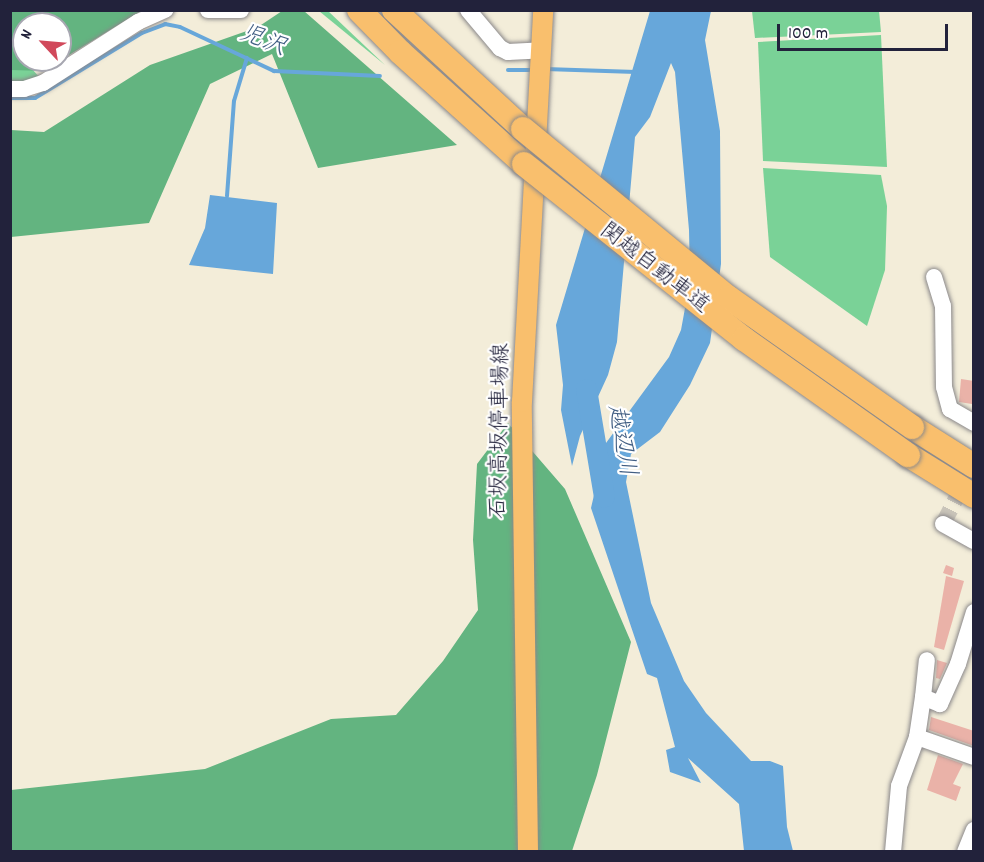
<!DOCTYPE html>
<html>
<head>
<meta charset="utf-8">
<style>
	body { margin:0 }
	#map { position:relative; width:984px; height:862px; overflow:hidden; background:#f3edd9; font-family:Dekko,"Klee One",sans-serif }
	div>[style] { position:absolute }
	.green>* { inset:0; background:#7ad297 }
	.forest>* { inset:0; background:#63b480 }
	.water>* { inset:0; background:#67a7da }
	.stream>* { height:4px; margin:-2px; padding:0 2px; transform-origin:2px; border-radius:2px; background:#67a7da }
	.river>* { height:21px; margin:-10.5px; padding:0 10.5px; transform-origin:10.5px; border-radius:10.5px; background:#67a7da }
	.building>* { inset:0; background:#eab2a8 }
	.minor-tunnel>* { height:16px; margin-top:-8px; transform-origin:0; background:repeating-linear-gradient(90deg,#c9c4b9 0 16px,transparent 0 24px) }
	.roads { filter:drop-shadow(0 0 2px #8a888a) drop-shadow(0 0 2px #8a888a) }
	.minor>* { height:16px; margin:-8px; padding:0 8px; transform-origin:8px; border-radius:8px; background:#fff }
	.major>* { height:20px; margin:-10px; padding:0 10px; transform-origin:10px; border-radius:10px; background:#f9bf6d }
	.highway>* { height:24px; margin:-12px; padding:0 12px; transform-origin:12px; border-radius:12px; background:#f9bf6d }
	.bridges { filter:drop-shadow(0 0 2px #8a888a) drop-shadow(0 0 2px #8a888a) }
	.highway-bridge>* { height:24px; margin:-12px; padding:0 12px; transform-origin:12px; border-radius:12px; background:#f9bf6d }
	span { translate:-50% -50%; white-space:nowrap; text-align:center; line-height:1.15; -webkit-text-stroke:4.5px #fff; paint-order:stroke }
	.street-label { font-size:22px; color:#22223b }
	.water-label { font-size:24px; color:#415e83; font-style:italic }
	.frame { position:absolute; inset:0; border:12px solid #22223b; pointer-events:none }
	.north { position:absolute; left:12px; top:12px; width:60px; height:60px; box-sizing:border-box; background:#fff; border:2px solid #a7a7b1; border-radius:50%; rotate:296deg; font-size:16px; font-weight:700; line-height:24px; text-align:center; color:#22223b }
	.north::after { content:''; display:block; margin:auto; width:21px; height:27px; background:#d1495b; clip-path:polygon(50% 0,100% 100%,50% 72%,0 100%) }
	.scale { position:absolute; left:777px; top:24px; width:171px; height:27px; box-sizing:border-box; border:3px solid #22223b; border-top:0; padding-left:8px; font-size:18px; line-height:21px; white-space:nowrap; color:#22223b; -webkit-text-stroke:4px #fff; paint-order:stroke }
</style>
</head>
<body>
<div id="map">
	<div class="green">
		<i style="clip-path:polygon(10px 11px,24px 60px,41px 79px,11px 83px)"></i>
		<i style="clip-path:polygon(319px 11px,328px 11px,385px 65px)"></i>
		<i style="clip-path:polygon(752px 11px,879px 11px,881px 32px,755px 38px)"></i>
		<i style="clip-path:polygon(881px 35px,887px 167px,763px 161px,758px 42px)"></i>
		<i style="clip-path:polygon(763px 168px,881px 175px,887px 206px,885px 270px,867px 326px,770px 257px)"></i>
	</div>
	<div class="forest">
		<i style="clip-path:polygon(evenodd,11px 11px,141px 11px,43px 71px,11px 70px,11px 11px,24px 24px,60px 24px,60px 60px,24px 60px,24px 24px)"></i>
		<i style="clip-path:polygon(304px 11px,457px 145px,318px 168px,272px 54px,210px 84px,149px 223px,11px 237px,11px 130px,44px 132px,150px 65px,258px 27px,282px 11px)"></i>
		<i style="clip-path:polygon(508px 423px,565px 489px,631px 642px,597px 775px,572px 851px,11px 852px,11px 790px,205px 769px,331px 719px,396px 715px,443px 661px,478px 610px,473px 540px,477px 464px)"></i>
	</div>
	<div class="water">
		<i style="clip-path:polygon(650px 11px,711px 11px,705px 40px,720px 131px,721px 264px,710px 343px,690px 385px,660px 432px,631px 454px,626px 482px,651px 603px,684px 681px,706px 713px,751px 761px,770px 761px,783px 766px,787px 827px,793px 851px,744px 851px,739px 804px,688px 758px,701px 783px,670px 772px,666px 750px,675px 747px,657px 678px,647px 674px,591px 508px,606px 443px,669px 357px,681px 330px,690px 281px,689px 230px,675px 72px,671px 63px,650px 117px,635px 137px,617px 342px,608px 375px,580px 436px,572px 466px,561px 410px,563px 385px,556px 325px)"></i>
		<i style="clip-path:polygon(210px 195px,277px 203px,273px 274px,189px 265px,205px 228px)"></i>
	</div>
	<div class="stream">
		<i style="left:545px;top:69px;width:91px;rotate:1.9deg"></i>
		<i style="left:508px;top:70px;width:26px"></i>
		<i style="left:10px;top:98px;width:25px"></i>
		<i style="left:35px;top:98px;width:125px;rotate:-31.3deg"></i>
		<i style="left:142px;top:33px;width:25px;rotate:-21deg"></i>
		<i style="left:165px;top:24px;width:15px;rotate:11deg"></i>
		<i style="left:180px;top:27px;width:104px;rotate:25.1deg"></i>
		<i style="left:274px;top:71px;width:106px;rotate:2.7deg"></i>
		<i style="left:227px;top:196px;width:95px;rotate:-85.8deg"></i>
		<i style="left:234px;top:101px;width:45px;rotate:-73.2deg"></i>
	</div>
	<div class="river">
		<i style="left:586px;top:389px;width:109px;rotate:80.5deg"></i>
	</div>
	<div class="building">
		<i style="clip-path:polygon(961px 379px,974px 381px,972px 404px,959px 402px)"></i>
		<i style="clip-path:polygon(946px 565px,954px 568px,952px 576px,943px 573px)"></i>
		<i style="clip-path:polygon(946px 576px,964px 581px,944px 650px,934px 647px)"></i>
		<i style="clip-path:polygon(937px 660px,947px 663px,940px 679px,936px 678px)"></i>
		<i style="clip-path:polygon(931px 717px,974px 731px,974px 746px,929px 730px)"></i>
		<i style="clip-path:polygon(938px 755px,963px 764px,953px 784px,961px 787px,956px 801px,927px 790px)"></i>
	</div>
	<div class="minor-tunnel">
		<i style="left:943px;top:524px;width:51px;rotate:-62.9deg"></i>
	</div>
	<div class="roads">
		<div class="minor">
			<i style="left:208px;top:10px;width:33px"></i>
			<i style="left:468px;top:10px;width:50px;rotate:49.9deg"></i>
			<i style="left:500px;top:48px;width:9px;rotate:27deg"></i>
			<i style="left:508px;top:52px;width:34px;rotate:-3deg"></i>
			<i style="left:10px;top:89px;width:14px"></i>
			<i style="left:24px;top:89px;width:20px;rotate:-18deg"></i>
			<i style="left:43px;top:83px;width:113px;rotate:-32.7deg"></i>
			<i style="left:138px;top:22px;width:30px;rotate:-24deg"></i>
			<i style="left:934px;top:277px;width:30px;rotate:73deg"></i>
			<i style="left:943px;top:306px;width:81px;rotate:89.3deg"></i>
			<i style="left:944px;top:387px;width:23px;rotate:75deg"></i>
			<i style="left:950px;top:409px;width:28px;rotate:30deg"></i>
			<i style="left:943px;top:524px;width:35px;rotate:29deg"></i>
			<i style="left:974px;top:612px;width:54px;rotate:107.1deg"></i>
			<i style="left:958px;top:664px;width:44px;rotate:114.2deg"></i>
			<i style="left:940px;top:704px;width:18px;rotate:-158deg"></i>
			<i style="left:923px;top:697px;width:40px;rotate:98.5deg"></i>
			<i style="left:917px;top:737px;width:60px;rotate:19.3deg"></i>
			<i style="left:923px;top:697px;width:37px;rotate:-84deg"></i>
			<i style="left:893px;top:852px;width:66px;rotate:-84.8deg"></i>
			<i style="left:899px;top:786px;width:52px;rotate:-69.8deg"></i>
			<i style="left:965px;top:852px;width:24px;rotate:-68deg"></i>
		</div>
		<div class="major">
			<i style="left:528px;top:852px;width:450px;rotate:-90.8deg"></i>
			<i style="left:522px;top:402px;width:393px;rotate:-86.9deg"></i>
		</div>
		<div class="highway">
			<i style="left:359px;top:10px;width:59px;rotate:45.7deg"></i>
			<i style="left:400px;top:52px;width:167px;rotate:42.1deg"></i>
			<i style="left:394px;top:10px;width:176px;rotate:42.7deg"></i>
			<i style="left:912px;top:427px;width:73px;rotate:32.2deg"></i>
			<i style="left:908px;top:455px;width:78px;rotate:31.8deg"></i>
		</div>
	</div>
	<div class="bridges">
		<div class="highway-bridge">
			<i style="left:523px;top:129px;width:266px;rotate:39.4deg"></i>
			<i style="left:729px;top:298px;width:224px;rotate:35.2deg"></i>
			<i style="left:524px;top:164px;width:281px;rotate:38.5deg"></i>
			<i style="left:744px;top:339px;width:201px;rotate:35.3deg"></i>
		</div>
	</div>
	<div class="street-label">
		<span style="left:654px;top:269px;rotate:38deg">関越自動車道</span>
		<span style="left:501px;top:431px;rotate:-89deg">石坂高坂停車場線</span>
	</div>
	<div class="water-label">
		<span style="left:262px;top:42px;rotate:21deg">児沢</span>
		<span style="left:620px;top:441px;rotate:80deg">越辺川</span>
	</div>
	<div class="frame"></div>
	<div class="north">N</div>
	<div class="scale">100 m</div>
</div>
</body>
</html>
